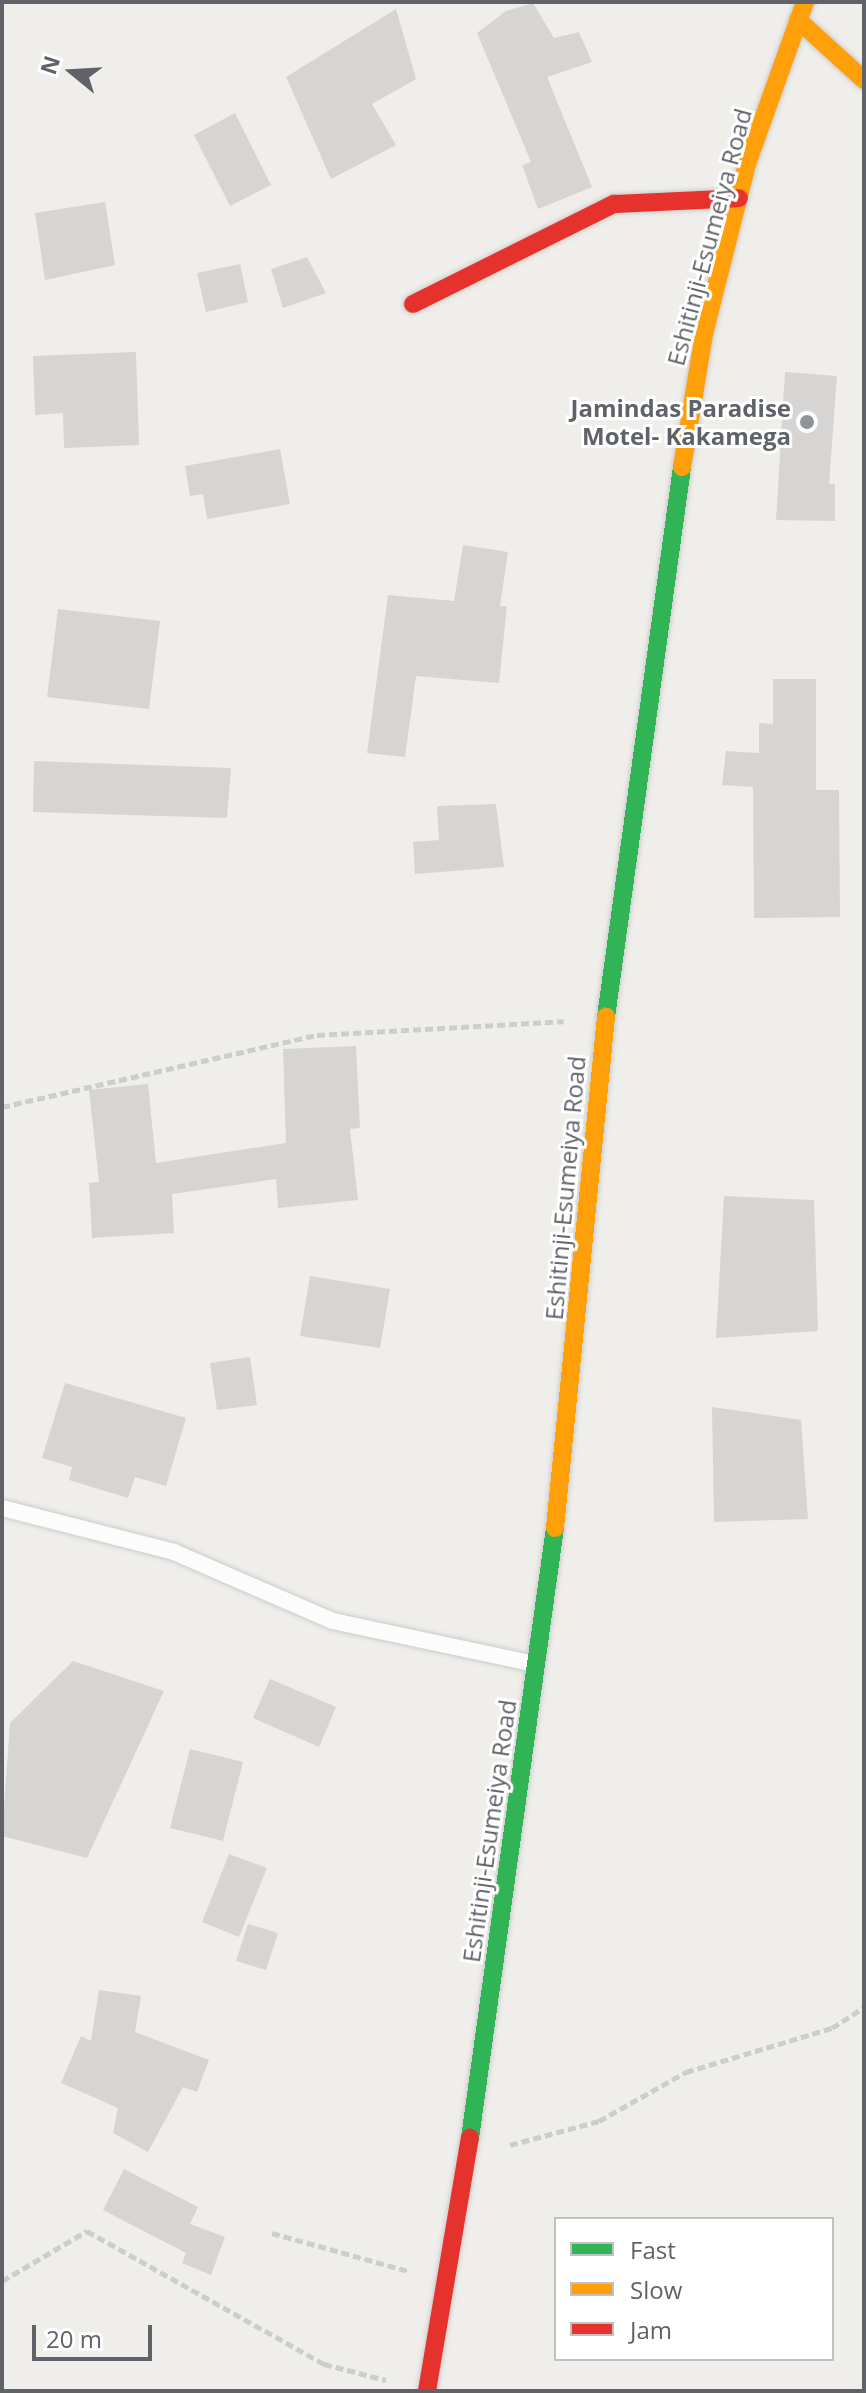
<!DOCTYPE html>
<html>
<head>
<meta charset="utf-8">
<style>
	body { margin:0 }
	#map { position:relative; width:866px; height:2393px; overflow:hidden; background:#efeeea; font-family:"Open Sans",sans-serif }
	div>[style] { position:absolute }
	.building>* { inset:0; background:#d6d5d3 }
	.path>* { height:5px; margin-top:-2.5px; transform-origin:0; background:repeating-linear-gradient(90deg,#cacfcc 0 8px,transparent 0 12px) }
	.roads { filter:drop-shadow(0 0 2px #cbcccc) drop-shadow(0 0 2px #cbcccc) }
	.lane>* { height:16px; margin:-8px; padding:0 8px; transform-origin:8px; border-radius:8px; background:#fdfcfc }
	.fast>* { height:18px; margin:-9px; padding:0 9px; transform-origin:9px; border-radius:9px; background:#30b455 }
	.slow>* { height:18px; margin:-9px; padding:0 9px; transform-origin:9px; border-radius:9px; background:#ff9f0a }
	.jam>* { height:18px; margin:-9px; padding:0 9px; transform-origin:9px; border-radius:9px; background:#e5322d }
	.dots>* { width:22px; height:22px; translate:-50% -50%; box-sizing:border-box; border:4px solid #fff; border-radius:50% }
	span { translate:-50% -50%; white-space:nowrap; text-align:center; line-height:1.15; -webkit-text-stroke:6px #fff; paint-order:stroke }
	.street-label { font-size:24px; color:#5f6368 }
	.poi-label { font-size:24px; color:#5f6368; font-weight:700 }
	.right { translate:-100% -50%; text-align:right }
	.frame { position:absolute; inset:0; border:4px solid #5f6368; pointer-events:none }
	.legend { position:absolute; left:554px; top:2217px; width:280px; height:144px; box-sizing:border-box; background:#fff; border:2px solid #bfc1c3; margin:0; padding:10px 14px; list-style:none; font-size:24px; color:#5f6368 }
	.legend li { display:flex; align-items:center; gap:16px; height:40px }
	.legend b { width:40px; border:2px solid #bfc1c3 }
	.north { position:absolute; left:32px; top:32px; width:80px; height:80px; -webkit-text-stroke:6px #fff; paint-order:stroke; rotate:288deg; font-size:22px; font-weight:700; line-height:32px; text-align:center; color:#5f6368 }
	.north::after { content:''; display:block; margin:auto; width:28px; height:36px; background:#5f6368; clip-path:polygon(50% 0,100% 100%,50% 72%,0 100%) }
	.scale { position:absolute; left:32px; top:2325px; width:120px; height:36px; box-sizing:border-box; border:4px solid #5f6368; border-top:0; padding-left:10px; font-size:24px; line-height:28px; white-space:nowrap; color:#5f6368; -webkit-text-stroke:6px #fff; paint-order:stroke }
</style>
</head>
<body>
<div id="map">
	<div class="building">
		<i style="clip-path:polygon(533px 3px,554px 38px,579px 32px,592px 62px,547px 77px,592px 187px,538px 209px,522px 165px,531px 162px,477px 33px,506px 11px)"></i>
		<i style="clip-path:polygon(396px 9px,416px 79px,372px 104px,396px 145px,331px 179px,286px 77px)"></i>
		<i style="clip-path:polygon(235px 113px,271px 185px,230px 206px,194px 135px)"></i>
		<i style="clip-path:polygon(105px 202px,115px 265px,45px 280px,35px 213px)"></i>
		<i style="clip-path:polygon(307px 257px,326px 293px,283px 308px,271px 269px)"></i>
		<i style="clip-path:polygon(240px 264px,248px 302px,206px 312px,197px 273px)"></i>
		<i style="clip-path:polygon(136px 352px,139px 445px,64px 448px,63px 413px,35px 415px,33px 356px)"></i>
		<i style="clip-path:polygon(785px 372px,837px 376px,829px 484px,835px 484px,835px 521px,776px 520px)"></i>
		<i style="clip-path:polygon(280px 449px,290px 504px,207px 519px,203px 494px,190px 496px,185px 466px)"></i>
		<i style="clip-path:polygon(463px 545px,508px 552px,500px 606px,507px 606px,499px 683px,416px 676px,405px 757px,367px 753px,388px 595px,454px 601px)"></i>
		<i style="clip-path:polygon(58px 609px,160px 621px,149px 709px,47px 697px)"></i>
		<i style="clip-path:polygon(773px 679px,816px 679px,816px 790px,839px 790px,840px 917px,754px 918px,753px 787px,722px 785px,726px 751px,759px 753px,759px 723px,773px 724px)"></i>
		<i style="clip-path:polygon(34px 761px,231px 768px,227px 818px,33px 812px)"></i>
		<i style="clip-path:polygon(496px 804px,504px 867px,415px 874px,413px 842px,439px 840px,437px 806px)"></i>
		<i style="clip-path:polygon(356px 1046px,360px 1128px,350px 1129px,358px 1200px,278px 1208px,276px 1179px,172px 1194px,174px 1233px,92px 1238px,89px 1183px,99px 1182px,89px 1090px,148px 1084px,156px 1163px,286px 1143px,283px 1049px)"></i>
		<i style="clip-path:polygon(724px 1196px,814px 1200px,818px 1331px,716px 1338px)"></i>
		<i style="clip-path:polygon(310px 1276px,390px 1289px,380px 1348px,300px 1336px)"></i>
		<i style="clip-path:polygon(250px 1357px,257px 1405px,217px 1410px,210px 1363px)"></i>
		<i style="clip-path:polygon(65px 1383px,186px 1418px,166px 1486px,135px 1477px,128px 1498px,69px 1480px,72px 1467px,42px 1458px)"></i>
		<i style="clip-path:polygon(712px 1407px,801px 1420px,808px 1519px,714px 1522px)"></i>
		<i style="clip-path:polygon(73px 1661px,164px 1691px,87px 1858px,2px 1836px,10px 1723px)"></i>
		<i style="clip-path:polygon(270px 1679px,336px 1707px,319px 1747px,253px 1718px)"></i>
		<i style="clip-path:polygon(190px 1749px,243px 1762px,223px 1841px,170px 1828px)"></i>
		<i style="clip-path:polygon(229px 1854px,267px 1868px,239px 1937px,202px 1922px)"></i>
		<i style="clip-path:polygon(248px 1924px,278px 1933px,266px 1970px,236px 1961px)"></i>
		<i style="clip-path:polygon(99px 1990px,141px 1996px,135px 2032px,209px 2060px,197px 2092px,183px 2087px,148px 2152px,113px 2133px,118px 2108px,61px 2083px,81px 2036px,91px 2041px)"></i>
		<i style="clip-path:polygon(124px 2169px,198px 2207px,190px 2224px,225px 2237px,211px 2275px,182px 2263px,186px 2253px,103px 2210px)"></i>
	</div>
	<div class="path">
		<i style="left:2px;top:1107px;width:323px;rotate:-12.9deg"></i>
		<i style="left:317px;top:1035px;width:247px;rotate:-3.2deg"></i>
		<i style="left:510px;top:2145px;width:92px;rotate:-15.1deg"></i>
		<i style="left:599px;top:2121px;width:100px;rotate:-29.4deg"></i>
		<i style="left:686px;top:2072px;width:152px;rotate:-16.8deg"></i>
		<i style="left:832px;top:2028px;width:38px;rotate:-33deg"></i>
		<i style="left:272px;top:2233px;width:141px;rotate:15.6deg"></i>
		<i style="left:2px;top:2281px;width:99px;rotate:-30.5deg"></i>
		<i style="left:87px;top:2231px;width:272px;rotate:29.3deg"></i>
		<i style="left:324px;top:2364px;width:64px;rotate:14.5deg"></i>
	</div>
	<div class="roads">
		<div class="lane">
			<i style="left:2px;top:1508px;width:178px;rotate:14.3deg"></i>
			<i style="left:174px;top:1552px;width:173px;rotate:23.5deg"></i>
			<i style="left:333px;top:1621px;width:207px;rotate:12deg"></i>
		</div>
		<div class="fast">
			<i style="left:606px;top:1017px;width:555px;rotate:-82.13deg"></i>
			<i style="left:470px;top:2138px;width:616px;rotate:-82.07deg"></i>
		</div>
		<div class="slow">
			<i style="left:798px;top:20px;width:89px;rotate:42.3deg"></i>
			<i style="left:682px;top:467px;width:135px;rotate:-80.6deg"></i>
			<i style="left:704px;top:334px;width:175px;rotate:-75.8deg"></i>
			<i style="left:747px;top:164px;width:172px;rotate:-70.3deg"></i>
			<i style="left:555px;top:1528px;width:514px;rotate:-84.3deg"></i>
		</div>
		<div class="jam">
			<i style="left:413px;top:304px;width:225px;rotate:-26.5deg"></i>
			<i style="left:614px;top:204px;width:125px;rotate:-2.7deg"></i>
			<i style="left:427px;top:2391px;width:257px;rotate:-80.4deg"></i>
		</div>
	</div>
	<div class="dots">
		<i style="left:807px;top:422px;background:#919496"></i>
	</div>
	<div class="street-label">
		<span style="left:709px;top:237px;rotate:-75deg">Eshitinji-Esumeiya Road</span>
		<span style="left:565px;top:1188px;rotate:-85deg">Eshitinji-Esumeiya Road</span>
		<span style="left:489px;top:1831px;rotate:-82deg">Eshitinji-Esumeiya Road</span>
	</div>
	<div class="poi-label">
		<span class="right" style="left:791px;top:422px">Jamindas Paradise<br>Motel- Kakamega</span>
	</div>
	<div class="frame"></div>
	<ul class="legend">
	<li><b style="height:10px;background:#30b455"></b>Fast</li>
	<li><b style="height:10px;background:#ff9f0a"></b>Slow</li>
	<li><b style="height:10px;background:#e5322d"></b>Jam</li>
	</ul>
	<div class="north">N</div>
	<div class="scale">20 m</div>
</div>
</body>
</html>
